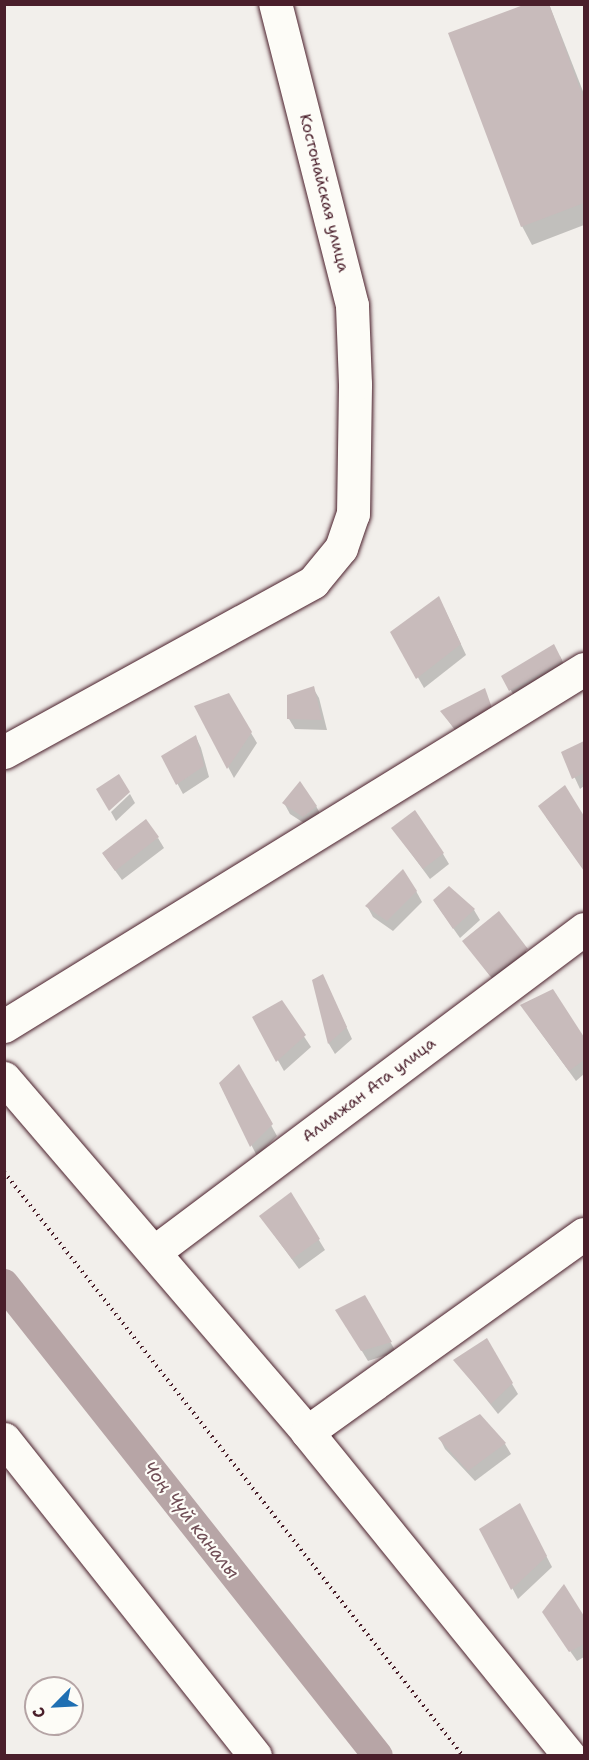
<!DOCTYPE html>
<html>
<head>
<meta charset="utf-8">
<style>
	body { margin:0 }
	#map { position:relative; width:589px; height:1760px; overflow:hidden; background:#f2efeb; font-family:"Shantell Sans",sans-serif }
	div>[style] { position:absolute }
	.shadow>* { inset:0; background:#0003 }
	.canal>* { height:30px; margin:-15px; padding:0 15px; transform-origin:15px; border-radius:15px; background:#b7a5a6 }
	.building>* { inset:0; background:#c8bbbb }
	.path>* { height:4px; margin-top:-2px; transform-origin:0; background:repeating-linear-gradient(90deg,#4a1f2b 0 1.5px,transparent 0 6px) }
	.roads { filter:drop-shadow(0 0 2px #4a1f2b) drop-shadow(0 0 2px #4a1f2b) }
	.minor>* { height:33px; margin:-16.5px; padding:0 16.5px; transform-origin:16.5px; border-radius:16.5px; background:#fdfcf7 }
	span { translate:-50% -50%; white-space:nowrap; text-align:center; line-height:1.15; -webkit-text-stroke:4.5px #fdfcf7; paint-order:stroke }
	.street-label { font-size:16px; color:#4a1f2b }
	.water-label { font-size:18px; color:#704e56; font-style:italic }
	.frame { position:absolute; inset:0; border:6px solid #4a1f2b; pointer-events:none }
	.north { position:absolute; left:24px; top:1676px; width:60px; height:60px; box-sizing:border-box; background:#fdfcf7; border:2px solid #b5a4a5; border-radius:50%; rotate:246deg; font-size:16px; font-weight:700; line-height:24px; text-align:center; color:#4a1f2b }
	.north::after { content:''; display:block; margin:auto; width:21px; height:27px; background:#1f6fb2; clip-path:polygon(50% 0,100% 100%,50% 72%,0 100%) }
</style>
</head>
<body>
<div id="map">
	<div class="shadow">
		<i style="clip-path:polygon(549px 4px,584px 94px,584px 225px,532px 245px,522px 226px)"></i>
		<i style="clip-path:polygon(444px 608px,466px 655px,424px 688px,392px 632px)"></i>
		<i style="clip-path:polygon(560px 656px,567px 671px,517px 701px,503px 676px)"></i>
		<i style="clip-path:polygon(313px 688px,319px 698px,327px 730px,295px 729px,289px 719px)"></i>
		<i style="clip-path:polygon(484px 690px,496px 719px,460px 737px,442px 712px)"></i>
		<i style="clip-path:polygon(228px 695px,257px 743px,234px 778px,196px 707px)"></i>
		<i style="clip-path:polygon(196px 737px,201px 748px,209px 777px,183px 794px,163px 757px)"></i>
		<i style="clip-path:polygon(584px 743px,584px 786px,580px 789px,563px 752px)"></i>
		<i style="clip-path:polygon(564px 787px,584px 819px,584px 870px,546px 817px)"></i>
		<i style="clip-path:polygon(130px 794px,135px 803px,116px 821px,111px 812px)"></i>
		<i style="clip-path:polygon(284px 803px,316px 806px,322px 817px,310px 827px,290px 814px)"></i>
		<i style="clip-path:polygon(393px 829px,443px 854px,449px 864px,430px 879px)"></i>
		<i style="clip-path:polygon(158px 838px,164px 848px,122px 880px,103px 854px)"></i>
		<i style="clip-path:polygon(416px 891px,422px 902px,393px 931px,373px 917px,367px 906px)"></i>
		<i style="clip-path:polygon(434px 901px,474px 910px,480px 920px,460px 938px)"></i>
		<i style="clip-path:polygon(499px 913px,533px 961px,497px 985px,464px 941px)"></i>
		<i style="clip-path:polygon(323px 976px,352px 1039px,335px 1054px,329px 1044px,313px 980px)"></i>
		<i style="clip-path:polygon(552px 991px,584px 1040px,584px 1074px,576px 1081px,528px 1015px)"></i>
		<i style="clip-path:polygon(281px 1002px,311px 1047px,284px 1071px,254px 1018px)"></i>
		<i style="clip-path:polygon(239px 1067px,277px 1136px,257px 1156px,220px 1084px)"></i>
		<i style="clip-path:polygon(291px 1194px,325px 1250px,299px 1269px,261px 1217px)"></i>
		<i style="clip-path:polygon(365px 1297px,396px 1352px,368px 1361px,343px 1320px)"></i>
		<i style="clip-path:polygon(486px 1340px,518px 1394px,498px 1414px,455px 1360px)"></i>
		<i style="clip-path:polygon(440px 1439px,505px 1444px,511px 1454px,475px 1481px,445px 1449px)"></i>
		<i style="clip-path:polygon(525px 1515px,552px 1567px,518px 1599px,481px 1529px)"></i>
		<i style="clip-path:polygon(564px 1586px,584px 1619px,584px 1657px,577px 1661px,550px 1622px)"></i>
	</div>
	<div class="canal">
		<i style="left:4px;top:1284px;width:602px;rotate:51.61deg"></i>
	</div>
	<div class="building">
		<i style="clip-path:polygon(526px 4px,549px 4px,584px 100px,584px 203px,521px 227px,448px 33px)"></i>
		<i style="clip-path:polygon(439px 596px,461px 644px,416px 679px,390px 632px)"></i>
		<i style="clip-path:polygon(554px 644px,562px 660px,509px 691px,501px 676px)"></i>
		<i style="clip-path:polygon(314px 686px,322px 720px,287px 719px,287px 695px)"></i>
		<i style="clip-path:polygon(485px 688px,492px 708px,453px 727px,440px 711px)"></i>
		<i style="clip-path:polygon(229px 693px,252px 732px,227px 769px,194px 706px)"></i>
		<i style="clip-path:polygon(196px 735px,204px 766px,176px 785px,161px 756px)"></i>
		<i style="clip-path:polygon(584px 741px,584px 773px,572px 779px,561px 752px)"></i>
		<i style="clip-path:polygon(119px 774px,130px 792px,109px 811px,96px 789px)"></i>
		<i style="clip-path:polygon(300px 781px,317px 806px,303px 817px,282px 803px)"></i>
		<i style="clip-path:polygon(565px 785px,584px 816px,584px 871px,538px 806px)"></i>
		<i style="clip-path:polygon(415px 810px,444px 853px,423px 869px,391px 828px)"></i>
		<i style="clip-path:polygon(146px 819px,159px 837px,115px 871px,102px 853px)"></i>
		<i style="clip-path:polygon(403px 869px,417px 891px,387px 921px,365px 906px)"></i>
		<i style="clip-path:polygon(449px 886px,475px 909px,453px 929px,433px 900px)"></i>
		<i style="clip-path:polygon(499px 911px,528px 949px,490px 976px,462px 941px)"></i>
		<i style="clip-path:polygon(323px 974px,347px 1027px,328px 1044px,312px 980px)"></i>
		<i style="clip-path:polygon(553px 989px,584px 1037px,584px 1060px,569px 1071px,520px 1005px)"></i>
		<i style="clip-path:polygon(282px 1000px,306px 1035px,276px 1062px,252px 1017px)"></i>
		<i style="clip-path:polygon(239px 1064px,273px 1124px,250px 1147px,219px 1083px)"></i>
		<i style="clip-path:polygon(291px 1192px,320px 1239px,292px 1259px,259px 1216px)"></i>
		<i style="clip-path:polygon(365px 1295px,392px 1342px,361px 1351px,335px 1310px)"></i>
		<i style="clip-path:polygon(487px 1338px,513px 1383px,491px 1404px,453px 1360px)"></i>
		<i style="clip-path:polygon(480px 1414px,506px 1443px,468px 1471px,438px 1438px)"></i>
		<i style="clip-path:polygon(520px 1503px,547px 1556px,511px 1590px,479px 1529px)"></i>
		<i style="clip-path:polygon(564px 1584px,584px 1616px,584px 1644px,569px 1652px,542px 1612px)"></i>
	</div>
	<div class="path">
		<i style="left:4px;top:1172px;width:743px;rotate:51.83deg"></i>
	</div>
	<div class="roads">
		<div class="minor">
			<i style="left:4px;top:752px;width:353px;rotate:-28.8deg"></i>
			<i style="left:313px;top:582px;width:44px;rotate:-50.5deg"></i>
			<i style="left:341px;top:548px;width:36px;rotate:-71deg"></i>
			<i style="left:353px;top:514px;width:130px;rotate:-89.1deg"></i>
			<i style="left:355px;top:384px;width:79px;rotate:-92.2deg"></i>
			<i style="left:352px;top:305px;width:311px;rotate:-104.3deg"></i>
			<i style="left:4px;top:1026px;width:681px;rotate:-31.61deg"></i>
			<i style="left:4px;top:1078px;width:466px;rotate:49.4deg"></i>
			<i style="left:307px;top:1432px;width:417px;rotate:51deg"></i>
			<i style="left:154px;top:1252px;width:538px;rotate:-36.91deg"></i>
			<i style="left:307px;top:1432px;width:340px;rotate:-35.6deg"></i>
			<i style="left:4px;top:1439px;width:404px;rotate:51.6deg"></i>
		</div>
	</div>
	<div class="street-label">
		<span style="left:324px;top:193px;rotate:76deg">Костонайская улица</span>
		<span style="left:369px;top:1090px;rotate:-37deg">Алимжан Ата улица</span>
	</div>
	<div class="water-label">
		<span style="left:191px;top:1520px;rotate:52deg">Чоң Чүй каналы</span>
	</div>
	<div class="frame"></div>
	<div class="north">С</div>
</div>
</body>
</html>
